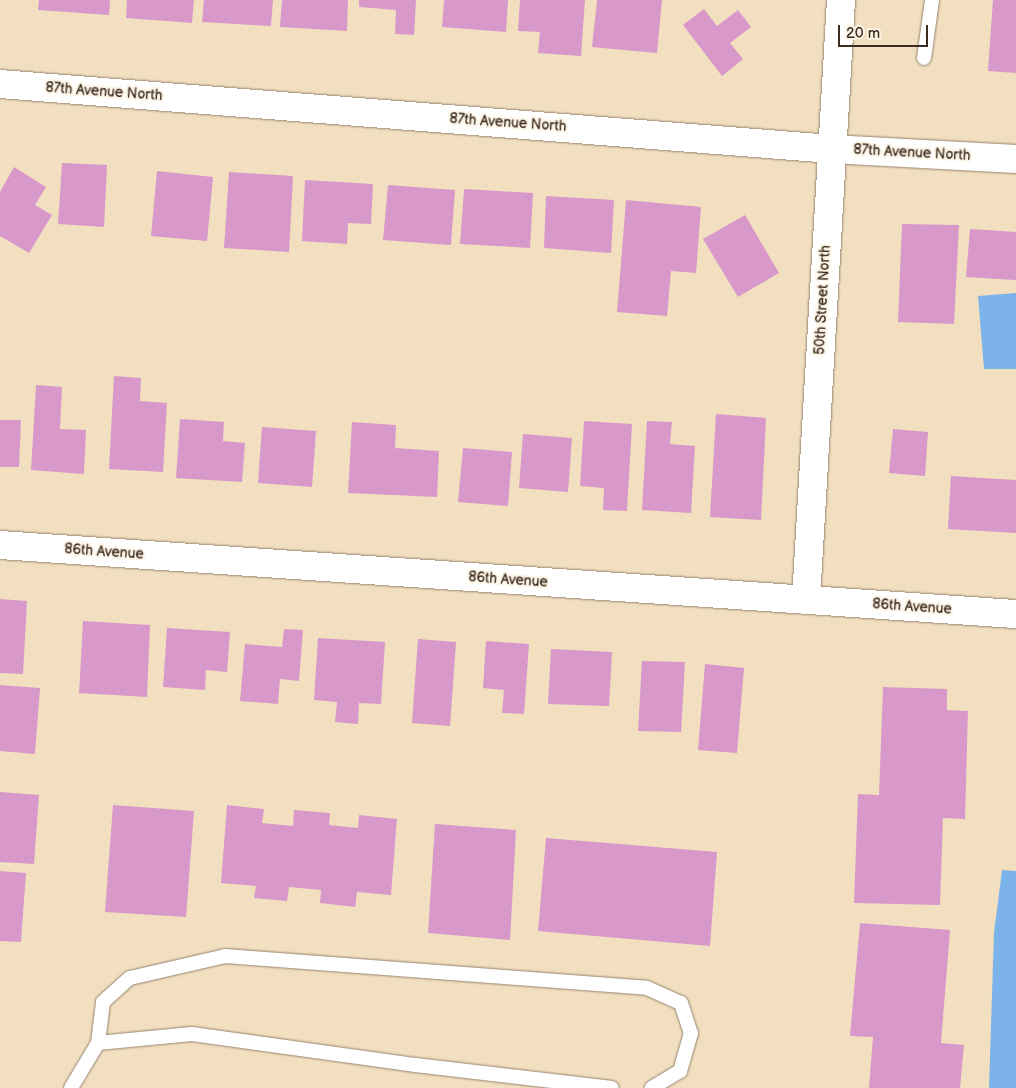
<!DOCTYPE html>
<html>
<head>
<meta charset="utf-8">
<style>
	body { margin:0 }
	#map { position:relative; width:1016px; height:1088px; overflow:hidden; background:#f1dfc0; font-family:"Balsamiq Sans",sans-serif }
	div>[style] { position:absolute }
	.water>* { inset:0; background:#7bb3ea }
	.building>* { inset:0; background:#d899ca }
	.roads { filter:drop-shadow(0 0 1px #96846f) drop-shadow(0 0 1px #96846f) }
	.lane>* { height:14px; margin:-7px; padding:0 7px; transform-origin:7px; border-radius:7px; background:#fff }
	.street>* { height:28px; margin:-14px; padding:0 14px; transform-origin:14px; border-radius:14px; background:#fff }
	.secondary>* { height:28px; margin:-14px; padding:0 14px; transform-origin:14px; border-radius:14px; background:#fff }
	span { translate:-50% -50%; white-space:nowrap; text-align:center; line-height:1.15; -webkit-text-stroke:4px #fcf5e5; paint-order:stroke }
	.street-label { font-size:14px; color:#3b2a1e }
	.scale { position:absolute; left:838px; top:25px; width:90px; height:22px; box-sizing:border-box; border:2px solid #3b2a1e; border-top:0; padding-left:6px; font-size:15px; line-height:18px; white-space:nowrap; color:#3b2a1e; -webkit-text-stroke:4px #fcf5e5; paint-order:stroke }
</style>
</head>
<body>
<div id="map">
	<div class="water">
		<i style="clip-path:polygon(1016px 293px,1016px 369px,984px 369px,978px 296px)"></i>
		<i style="clip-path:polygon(1002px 870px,1016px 871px,1016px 1088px,989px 1088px,994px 933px)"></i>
	</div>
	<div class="building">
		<i style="clip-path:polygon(39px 0,110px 0,109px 15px,38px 10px)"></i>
		<i style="clip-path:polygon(127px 0,194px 0,192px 23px,126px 18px)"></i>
		<i style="clip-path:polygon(204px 0,273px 0,271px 26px,202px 22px)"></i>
		<i style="clip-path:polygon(282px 0,348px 0,347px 31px,280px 27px)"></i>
		<i style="clip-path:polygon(359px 0,416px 0,414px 35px,395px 34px,396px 10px,359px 7px)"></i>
		<i style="clip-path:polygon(444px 0,508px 0,506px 32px,442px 27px)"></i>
		<i style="clip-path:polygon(520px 0,585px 0,581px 56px,538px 53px,540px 32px,518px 31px)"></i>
		<i style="clip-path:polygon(597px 0,662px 0,657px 53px,592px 47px)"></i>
		<i style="clip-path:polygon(993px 0,1016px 0,1016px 73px,988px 71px)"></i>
		<i style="clip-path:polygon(704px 9px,717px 26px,738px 10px,751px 27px,730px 43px,743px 59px,722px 76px,683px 25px)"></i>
		<i style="clip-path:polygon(62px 163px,107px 165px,104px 227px,58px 224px)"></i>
		<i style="clip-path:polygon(14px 167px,46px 187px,35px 205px,52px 215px,29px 253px,0 236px,0 192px)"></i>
		<i style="clip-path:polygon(157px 171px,213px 177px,207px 241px,151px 236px)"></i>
		<i style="clip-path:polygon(229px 172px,293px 176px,289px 252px,224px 248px)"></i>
		<i style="clip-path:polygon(305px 180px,373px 184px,371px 224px,348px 223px,347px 244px,302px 241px)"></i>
		<i style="clip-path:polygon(388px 185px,455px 190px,451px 245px,383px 240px)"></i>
		<i style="clip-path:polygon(464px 189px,533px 193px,530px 248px,460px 244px)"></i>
		<i style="clip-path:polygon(546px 196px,614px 200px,611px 253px,544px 248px)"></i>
		<i style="clip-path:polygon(626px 200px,701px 207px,696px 273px,671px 271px,667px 316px,617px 312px)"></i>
		<i style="clip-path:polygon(745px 215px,779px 273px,738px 297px,703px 239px)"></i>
		<i style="clip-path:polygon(902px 224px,959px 225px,954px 324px,898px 322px)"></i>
		<i style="clip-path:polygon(970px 229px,1016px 232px,1016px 280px,966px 277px)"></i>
		<i style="clip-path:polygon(114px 376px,141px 378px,140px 401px,167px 403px,163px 472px,109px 469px)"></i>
		<i style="clip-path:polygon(36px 385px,62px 387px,60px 429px,86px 430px,84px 474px,31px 470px)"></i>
		<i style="clip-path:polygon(716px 414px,766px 418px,761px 520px,710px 517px)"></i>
		<i style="clip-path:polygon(180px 419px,224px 422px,223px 441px,245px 443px,242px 482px,176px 478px)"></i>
		<i style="clip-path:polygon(0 420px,21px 420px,19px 467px,0 467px)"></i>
		<i style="clip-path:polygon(584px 421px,632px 424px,627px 511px,603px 510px,604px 488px,580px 486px)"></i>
		<i style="clip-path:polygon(647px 421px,672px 422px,670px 444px,695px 446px,691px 513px,642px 510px)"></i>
		<i style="clip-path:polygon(352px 422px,396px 425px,395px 448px,439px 451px,437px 497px,348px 493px)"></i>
		<i style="clip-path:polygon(262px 427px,316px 431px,312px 487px,258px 483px)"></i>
		<i style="clip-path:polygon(893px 429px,928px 432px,925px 476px,889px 473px)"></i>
		<i style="clip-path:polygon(523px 434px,572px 438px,568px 492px,519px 488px)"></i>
		<i style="clip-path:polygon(463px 448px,512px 452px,508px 506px,458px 502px)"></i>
		<i style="clip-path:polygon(951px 476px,1016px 480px,1016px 533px,948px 529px)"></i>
		<i style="clip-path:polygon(0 599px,27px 601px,23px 674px,0 673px)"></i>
		<i style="clip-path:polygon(83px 621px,150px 625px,147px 697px,79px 693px)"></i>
		<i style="clip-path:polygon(167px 628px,230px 632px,227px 672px,206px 670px,205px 690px,163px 687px)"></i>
		<i style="clip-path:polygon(284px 629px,303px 630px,299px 681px,280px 679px,278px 704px,240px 701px,245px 644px,282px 647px)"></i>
		<i style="clip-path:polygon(318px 638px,385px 642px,381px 704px,359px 703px,358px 724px,335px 722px,337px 702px,314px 700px)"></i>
		<i style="clip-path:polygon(418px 639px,456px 642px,450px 726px,412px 723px)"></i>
		<i style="clip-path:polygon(486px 641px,529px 644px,524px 714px,502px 713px,504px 690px,483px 688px)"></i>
		<i style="clip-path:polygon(551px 649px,612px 652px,609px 706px,548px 704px)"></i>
		<i style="clip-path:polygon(642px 661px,685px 662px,681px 732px,638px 731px)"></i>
		<i style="clip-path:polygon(705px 664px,744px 668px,737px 753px,698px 750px)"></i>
		<i style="clip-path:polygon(0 685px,40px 688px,35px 754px,0 751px)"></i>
		<i style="clip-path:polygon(883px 687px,947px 689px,947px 710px,968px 711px,965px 819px,943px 818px,940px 905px,854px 903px,858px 794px,879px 795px)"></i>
		<i style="clip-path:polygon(0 792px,39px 795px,34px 864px,0 862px)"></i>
		<i style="clip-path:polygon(113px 805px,194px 811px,186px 917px,105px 912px)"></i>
		<i style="clip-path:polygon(227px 805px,264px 809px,262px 823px,293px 826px,294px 810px,330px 813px,329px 825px,358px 828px,359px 815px,397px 819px,391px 895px,357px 892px,355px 907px,320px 903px,321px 890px,289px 887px,287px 901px,254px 898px,256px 886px,221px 883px)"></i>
		<i style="clip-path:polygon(435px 824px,516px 830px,510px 940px,428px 933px)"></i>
		<i style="clip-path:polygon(546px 838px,717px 852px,710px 946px,538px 931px)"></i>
		<i style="clip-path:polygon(0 871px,26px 873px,21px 942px,0 941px)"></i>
		<i style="clip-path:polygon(860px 923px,950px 930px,941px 1043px,964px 1045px,960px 1088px,869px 1088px,873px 1037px,850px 1036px)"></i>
	</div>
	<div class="roads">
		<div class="lane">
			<i style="left:924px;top:58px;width:59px;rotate:-82.1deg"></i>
			<i style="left:98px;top:1043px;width:94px;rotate:-5.5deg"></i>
			<i style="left:192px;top:1034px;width:226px;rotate:7.9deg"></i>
			<i style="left:416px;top:1065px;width:197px;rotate:6.7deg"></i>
			<i style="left:71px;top:1088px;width:52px;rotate:-59deg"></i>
			<i style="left:98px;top:1043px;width:41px;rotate:-83deg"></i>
			<i style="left:103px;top:1002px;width:36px;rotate:-42deg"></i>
			<i style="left:130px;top:978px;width:98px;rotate:-13deg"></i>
			<i style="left:225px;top:956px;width:423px;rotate:4.3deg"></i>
			<i style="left:647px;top:988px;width:37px;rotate:24deg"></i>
			<i style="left:681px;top:1003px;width:32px;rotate:72deg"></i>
			<i style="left:691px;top:1033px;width:40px;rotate:106deg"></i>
			<i style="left:680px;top:1071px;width:33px;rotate:149deg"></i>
		</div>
		<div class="street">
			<i style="left:0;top:84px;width:834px;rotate:4.47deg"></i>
			<i style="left:831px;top:149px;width:185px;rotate:3.1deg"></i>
			<i style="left:806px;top:600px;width:601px;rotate:-86.66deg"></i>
		</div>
		<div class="secondary">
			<i style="left:0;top:545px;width:1018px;rotate:3.89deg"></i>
		</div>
	</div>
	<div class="street-label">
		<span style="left:104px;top:92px;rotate:4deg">87th Avenue North</span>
		<span style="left:508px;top:123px;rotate:4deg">87th Avenue North</span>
		<span style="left:912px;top:153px;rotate:3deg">87th Avenue North</span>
		<span style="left:823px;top:300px;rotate:-87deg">50th Street North</span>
		<span style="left:104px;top:552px;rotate:4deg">86th Avenue</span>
		<span style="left:508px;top:580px;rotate:4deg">86th Avenue</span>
		<span style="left:912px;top:607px;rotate:4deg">86th Avenue</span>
	</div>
	<div class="scale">20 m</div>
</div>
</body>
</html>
